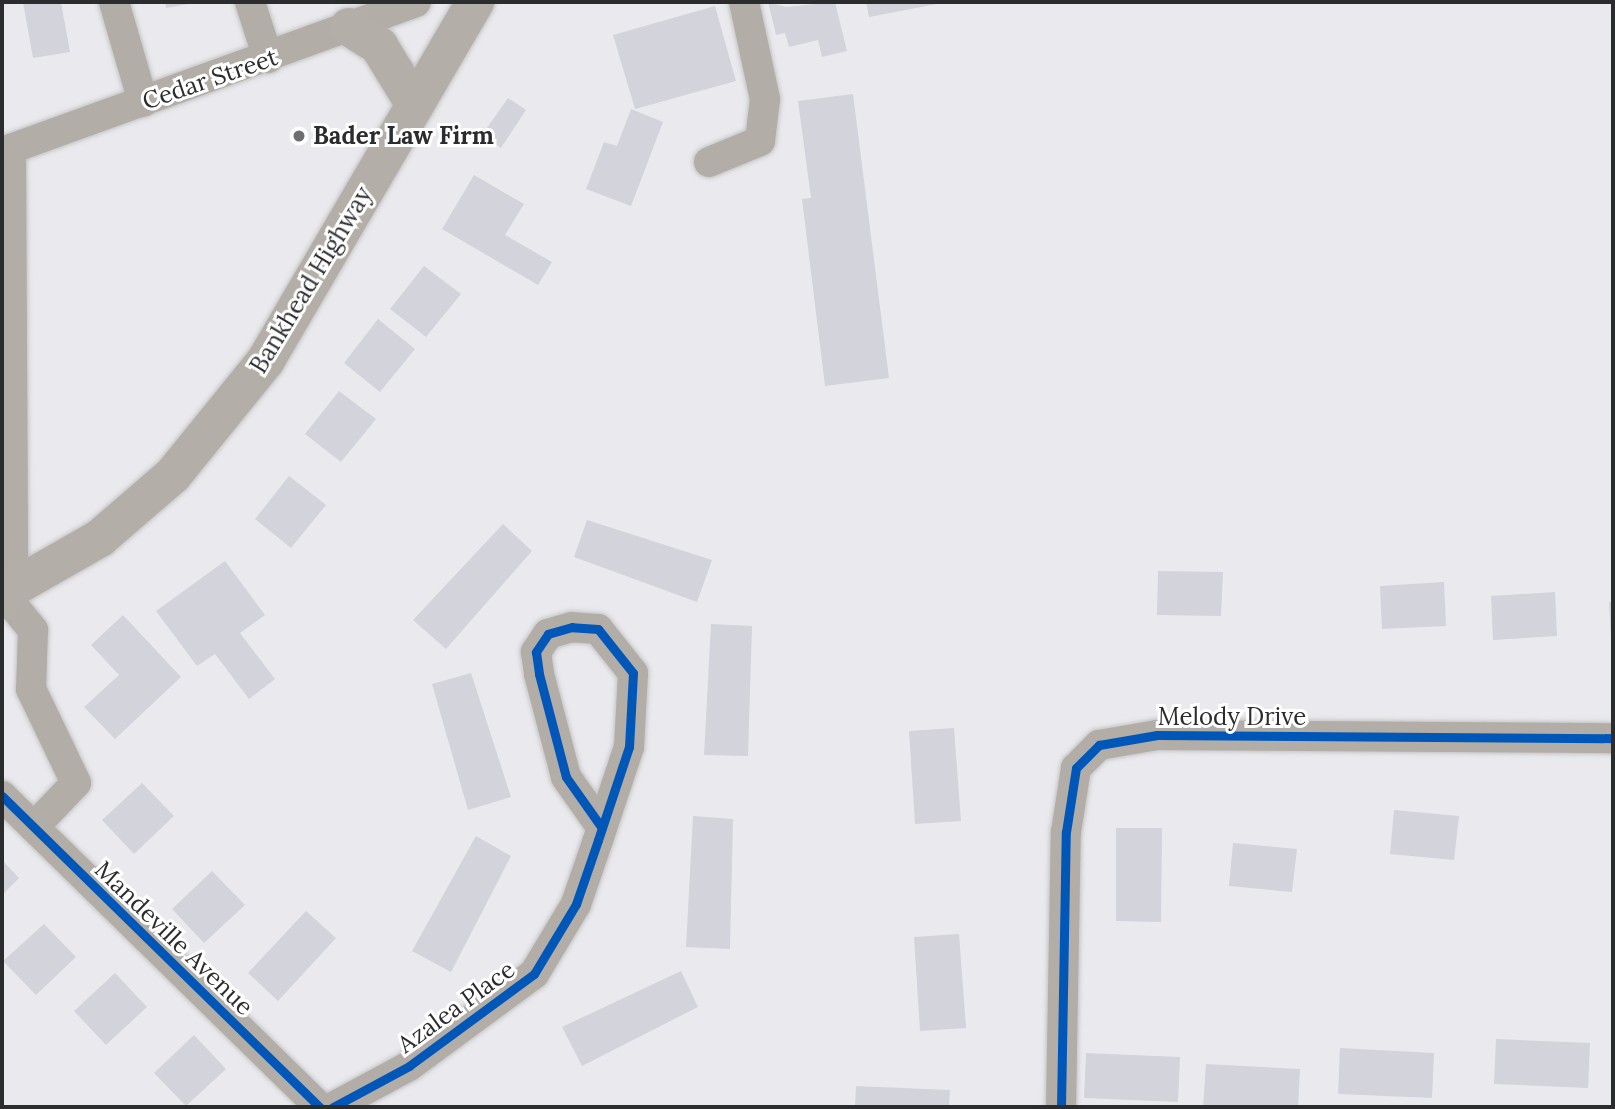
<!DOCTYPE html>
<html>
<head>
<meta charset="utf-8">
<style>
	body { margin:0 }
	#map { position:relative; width:1615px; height:1109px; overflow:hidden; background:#eaeaee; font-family:Lora,serif }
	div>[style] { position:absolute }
	.building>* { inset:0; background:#d2d3db }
	.roads { filter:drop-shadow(0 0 2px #c5c5c7) drop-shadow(0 0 2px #c5c5c7) }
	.minor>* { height:30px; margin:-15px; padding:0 15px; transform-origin:15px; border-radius:15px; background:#b2ada6 }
	.major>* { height:38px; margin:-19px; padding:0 19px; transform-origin:19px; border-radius:19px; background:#b3aea7 }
	.cycleway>* { height:9px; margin:-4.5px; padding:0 4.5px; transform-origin:4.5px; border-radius:4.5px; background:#0057b8 }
	.dots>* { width:19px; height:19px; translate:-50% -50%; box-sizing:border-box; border:4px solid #fff; border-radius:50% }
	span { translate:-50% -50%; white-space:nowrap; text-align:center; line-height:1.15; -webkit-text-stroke:6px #fff; paint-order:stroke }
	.street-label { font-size:24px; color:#2b2c2e }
	.poi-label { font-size:24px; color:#2b2c2e; font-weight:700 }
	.left { translate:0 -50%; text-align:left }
	.frame { position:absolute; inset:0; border:4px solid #2b2c2e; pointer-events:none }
</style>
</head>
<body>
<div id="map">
	<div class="building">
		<i style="clip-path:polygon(23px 2px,61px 2px,70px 52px,33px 58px)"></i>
		<i style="clip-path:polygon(165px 2px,194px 2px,194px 3px,166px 8px)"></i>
		<i style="clip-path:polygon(768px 2px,786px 7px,835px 2px,847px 51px,822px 57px,818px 40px,789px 47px,785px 33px,776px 35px)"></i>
		<i style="clip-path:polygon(866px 2px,941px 2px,942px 3px,869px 17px)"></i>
		<i style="clip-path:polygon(715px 6px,736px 81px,635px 109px,613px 35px)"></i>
		<i style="clip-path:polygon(853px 94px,889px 378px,825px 386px,802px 199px,811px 198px,798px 101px)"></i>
		<i style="clip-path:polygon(508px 98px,526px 110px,501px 148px,482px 135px)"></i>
		<i style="clip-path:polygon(631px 109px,663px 122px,631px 206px,586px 189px,604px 142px,617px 146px)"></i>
		<i style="clip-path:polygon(474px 175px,524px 204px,505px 235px,552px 262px,538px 285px,442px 229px)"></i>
		<i style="clip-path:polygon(424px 266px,461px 294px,426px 337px,390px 309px)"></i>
		<i style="clip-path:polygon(378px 319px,415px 349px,380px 392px,344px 363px)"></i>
		<i style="clip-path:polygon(339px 391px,376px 419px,341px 462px,305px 434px)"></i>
		<i style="clip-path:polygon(289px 476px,326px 505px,291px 548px,255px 519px)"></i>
		<i style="clip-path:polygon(587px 520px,712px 560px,697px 602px,574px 557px)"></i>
		<i style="clip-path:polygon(503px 524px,532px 551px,446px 649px,413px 620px)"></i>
		<i style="clip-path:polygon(225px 561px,265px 615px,240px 633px,275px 679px,249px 699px,215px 654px,197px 666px,156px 611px)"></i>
		<i style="clip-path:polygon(1158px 571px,1223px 572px,1221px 616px,1157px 615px)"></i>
		<i style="clip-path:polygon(1444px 582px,1446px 626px,1382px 629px,1380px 586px)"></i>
		<i style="clip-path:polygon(1555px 592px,1557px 636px,1493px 640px,1491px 596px)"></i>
		<i style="clip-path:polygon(1609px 602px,1613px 602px,1613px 639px,1611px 639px)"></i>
		<i style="clip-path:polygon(123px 615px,181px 677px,115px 739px,84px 707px,119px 675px,91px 645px)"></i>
		<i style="clip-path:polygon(711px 624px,752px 626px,748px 756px,704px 755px)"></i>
		<i style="clip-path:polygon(471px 673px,511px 797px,468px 810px,432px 684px)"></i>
		<i style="clip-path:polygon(954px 728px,961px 821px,915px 824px,909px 731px)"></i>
		<i style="clip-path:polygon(142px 783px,174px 816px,134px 854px,102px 820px)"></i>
		<i style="clip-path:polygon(1394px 810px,1459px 816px,1454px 860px,1390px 854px)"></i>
		<i style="clip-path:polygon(693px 816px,733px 819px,730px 949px,686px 947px)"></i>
		<i style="clip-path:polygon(1116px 828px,1162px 828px,1161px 922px,1116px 921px)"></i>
		<i style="clip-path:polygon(476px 836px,511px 856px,451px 972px,412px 951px)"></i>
		<i style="clip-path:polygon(1233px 843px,1297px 849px,1292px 892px,1229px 886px)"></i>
		<i style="clip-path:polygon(2px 860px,19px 878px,2px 895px)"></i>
		<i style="clip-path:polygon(212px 871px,245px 905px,204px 943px,172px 909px)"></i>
		<i style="clip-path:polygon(306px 911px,336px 938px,278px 1001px,248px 973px)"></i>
		<i style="clip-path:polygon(44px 924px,76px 957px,36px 995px,3px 961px)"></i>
		<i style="clip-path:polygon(959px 934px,966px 1028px,920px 1031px,914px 937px)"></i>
		<i style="clip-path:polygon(681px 971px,698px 1007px,582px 1066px,562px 1027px)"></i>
		<i style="clip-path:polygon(115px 973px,147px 1007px,106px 1045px,74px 1011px)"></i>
		<i style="clip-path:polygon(194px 1035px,226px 1069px,186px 1106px,154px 1073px)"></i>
		<i style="clip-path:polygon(1496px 1039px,1590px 1043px,1588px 1088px,1494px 1084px)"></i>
		<i style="clip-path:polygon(1340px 1048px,1434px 1053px,1432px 1098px,1338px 1094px)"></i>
		<i style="clip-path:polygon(1086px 1053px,1180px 1057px,1178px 1102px,1084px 1098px)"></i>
		<i style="clip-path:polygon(1206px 1064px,1300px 1069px,1298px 1107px,1203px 1107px)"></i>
		<i style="clip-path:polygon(856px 1086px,950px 1090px,949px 1107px,855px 1107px)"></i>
	</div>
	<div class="roads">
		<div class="minor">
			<i style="left:114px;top:2px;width:104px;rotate:73.8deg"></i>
			<i style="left:250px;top:2px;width:59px;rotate:72.2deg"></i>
			<i style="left:11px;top:149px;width:439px;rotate:89.7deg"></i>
			<i style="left:2px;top:152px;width:440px;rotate:-19.9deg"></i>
			<i style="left:709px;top:162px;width:55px;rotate:-22.4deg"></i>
			<i style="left:760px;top:141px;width:42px;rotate:-83.2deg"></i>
			<i style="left:765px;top:99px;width:99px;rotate:-102.2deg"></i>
			<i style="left:3px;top:593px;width:48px;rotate:51deg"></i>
			<i style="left:33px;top:630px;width:59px;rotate:91.9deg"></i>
			<i style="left:31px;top:689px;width:104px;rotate:64.4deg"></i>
			<i style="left:76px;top:783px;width:61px;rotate:133.7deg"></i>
			<i style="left:2px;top:796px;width:445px;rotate:44.4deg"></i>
			<i style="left:333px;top:1107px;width:86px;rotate:-28.3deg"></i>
			<i style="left:409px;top:1066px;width:155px;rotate:-36.4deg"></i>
			<i style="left:534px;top:974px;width:82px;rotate:-59deg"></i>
			<i style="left:576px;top:904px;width:68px;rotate:-71deg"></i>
			<i style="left:598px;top:840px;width:98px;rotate:-71.6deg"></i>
			<i style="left:629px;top:747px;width:74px;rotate:-86.9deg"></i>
			<i style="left:633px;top:673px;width:56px;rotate:-128.5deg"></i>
			<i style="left:598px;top:629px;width:26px;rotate:-176deg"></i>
			<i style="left:572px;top:627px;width:25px;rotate:164deg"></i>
			<i style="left:548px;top:634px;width:22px;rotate:124deg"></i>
			<i style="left:536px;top:652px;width:22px;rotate:82deg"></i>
			<i style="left:539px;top:674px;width:106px;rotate:75.3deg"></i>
			<i style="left:566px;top:777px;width:62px;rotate:54.8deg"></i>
			<i style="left:1061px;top:1107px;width:275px;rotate:-89deg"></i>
			<i style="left:1066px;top:832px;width:65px;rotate:-81.1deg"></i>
			<i style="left:1076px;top:768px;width:33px;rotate:-45deg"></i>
			<i style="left:1099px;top:745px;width:59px;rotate:-9.8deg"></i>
			<i style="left:1157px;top:735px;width:456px;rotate:0.4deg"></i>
		</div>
		<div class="major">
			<i style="left:349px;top:27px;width:36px;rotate:32deg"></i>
			<i style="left:379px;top:46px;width:69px;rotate:58.6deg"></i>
			<i style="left:2px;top:594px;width:113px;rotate:-29.7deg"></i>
			<i style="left:100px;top:538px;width:96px;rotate:-40.8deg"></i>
			<i style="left:173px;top:475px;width:148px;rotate:-51deg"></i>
			<i style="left:266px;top:360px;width:415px;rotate:-59.7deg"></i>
		</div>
	</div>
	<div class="cycleway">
		<i style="left:2px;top:796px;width:445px;rotate:44.4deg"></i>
		<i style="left:333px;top:1107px;width:86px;rotate:-28.3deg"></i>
		<i style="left:409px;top:1066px;width:155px;rotate:-36.4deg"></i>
		<i style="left:534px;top:974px;width:82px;rotate:-59deg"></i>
		<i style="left:576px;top:904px;width:68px;rotate:-71deg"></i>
		<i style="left:598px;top:840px;width:98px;rotate:-71.6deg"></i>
		<i style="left:629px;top:747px;width:74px;rotate:-86.9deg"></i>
		<i style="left:633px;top:673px;width:56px;rotate:-128.5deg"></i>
		<i style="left:598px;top:629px;width:26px;rotate:-176deg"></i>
		<i style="left:572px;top:627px;width:25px;rotate:164deg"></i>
		<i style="left:548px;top:634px;width:22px;rotate:124deg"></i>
		<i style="left:536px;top:652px;width:22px;rotate:82deg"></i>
		<i style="left:539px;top:674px;width:106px;rotate:75.3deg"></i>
		<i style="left:566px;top:777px;width:62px;rotate:54.8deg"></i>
		<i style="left:1061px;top:1107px;width:275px;rotate:-89deg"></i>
		<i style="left:1066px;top:832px;width:65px;rotate:-81.1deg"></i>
		<i style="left:1076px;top:768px;width:33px;rotate:-45deg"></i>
		<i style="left:1099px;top:745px;width:59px;rotate:-9.8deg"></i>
		<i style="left:1157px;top:735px;width:456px;rotate:0.4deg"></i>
	</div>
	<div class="dots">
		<i style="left:299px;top:136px;background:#6e6e71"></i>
	</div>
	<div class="street-label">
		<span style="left:210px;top:79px;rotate:-19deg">Cedar Street</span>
		<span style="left:311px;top:280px;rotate:-59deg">Bankhead Highway</span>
		<span style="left:1232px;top:717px">Melody Drive</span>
		<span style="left:174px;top:938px;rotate:44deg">Mandeville Avenue</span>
		<span style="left:456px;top:1007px;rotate:-36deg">Azalea Place</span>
	</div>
	<div class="poi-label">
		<span class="left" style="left:313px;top:136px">Bader Law Firm</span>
	</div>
	<div class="frame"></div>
</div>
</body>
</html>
